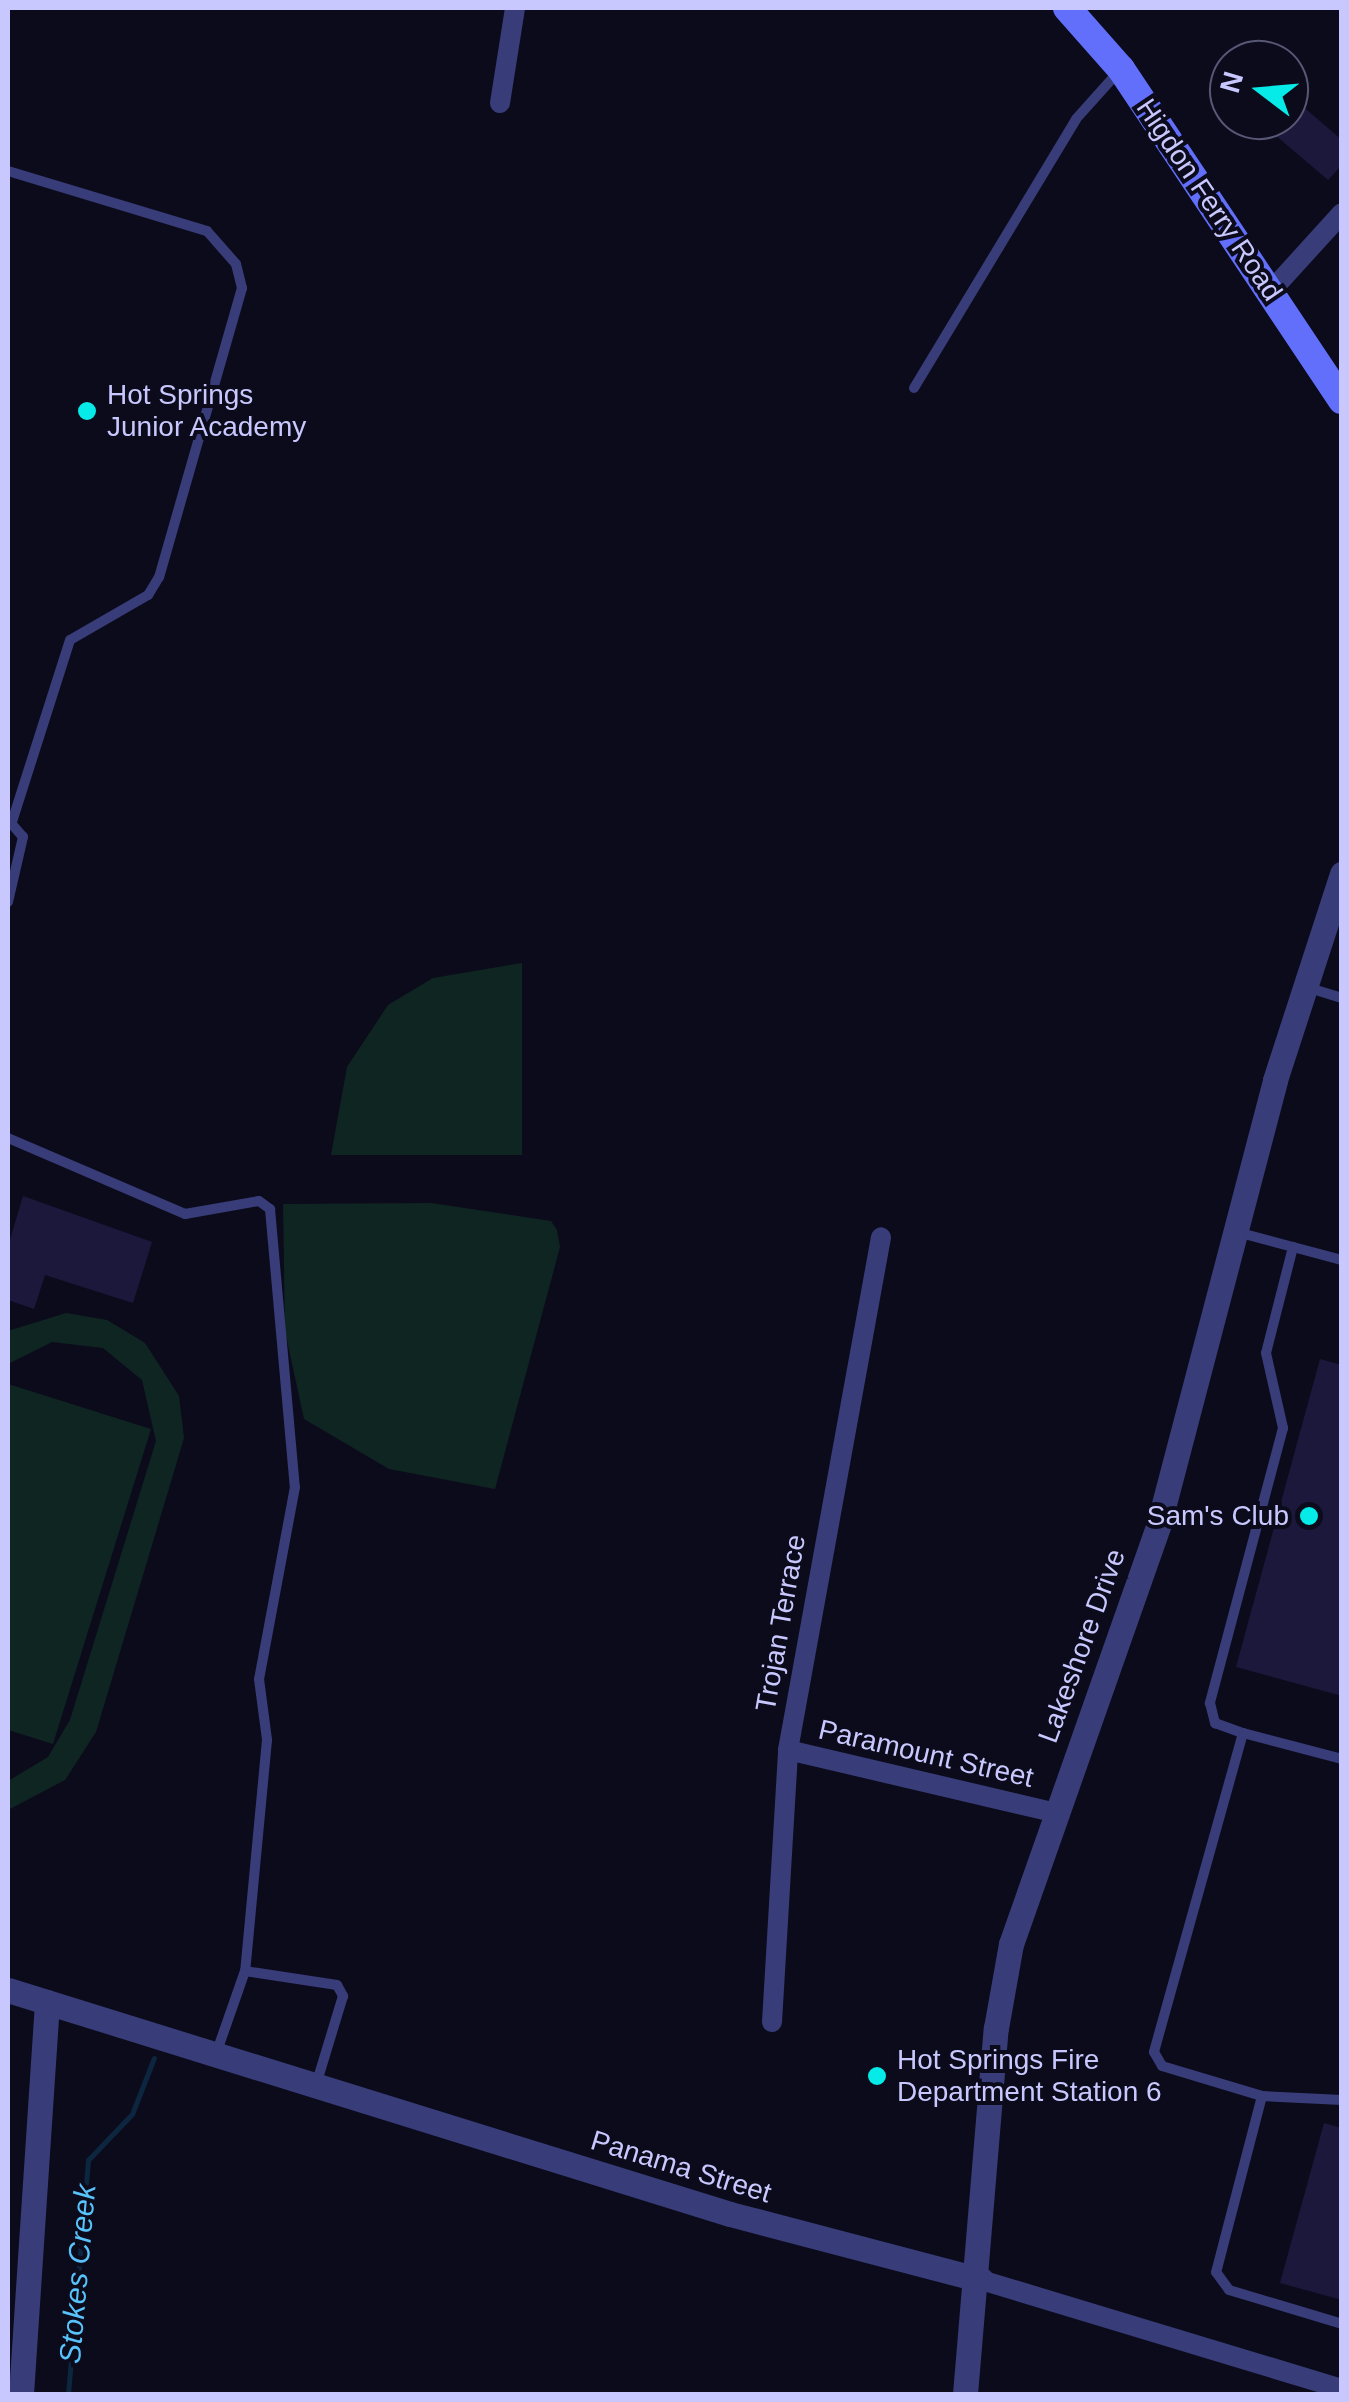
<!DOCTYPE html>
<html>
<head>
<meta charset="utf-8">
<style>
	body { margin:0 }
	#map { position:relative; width:1349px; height:2402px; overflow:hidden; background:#0c0b1c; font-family:Arial,sans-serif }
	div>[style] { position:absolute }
	.green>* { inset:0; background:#0f2522 }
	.stream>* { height:5px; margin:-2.5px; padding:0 2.5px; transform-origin:2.5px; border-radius:2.5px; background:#0c263f }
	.building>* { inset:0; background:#1b183c }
	.service>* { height:10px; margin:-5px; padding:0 5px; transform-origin:5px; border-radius:5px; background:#383d79 }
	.minor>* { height:20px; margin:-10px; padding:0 10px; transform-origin:10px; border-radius:10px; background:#383d79 }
	.tertiary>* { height:25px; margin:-12.5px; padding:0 12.5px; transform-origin:12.5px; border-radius:12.5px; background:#383d79 }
	.secondary>* { height:28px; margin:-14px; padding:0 14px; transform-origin:14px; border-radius:14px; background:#616ffb }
	.dots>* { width:28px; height:28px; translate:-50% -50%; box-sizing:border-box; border:5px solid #0c0b1c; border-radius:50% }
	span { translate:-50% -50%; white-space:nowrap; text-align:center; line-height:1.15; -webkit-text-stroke:8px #0c0b1c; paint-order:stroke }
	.street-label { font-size:28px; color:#c8c8fe }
	.poi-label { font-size:28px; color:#c8c8fe }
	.left { translate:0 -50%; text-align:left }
	.right { translate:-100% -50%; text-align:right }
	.water-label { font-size:30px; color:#58c2fb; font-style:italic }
	.frame { position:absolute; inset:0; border:10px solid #c8c8fe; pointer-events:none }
	.north { position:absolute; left:1209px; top:40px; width:100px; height:100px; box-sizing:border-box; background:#0c0b1c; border:2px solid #575776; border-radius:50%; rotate:286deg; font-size:28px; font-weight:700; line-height:40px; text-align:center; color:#c8c8fe }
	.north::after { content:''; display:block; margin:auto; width:35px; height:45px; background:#06ebe7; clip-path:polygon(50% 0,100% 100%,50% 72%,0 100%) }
</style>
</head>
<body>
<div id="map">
	<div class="green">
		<i style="clip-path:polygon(522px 963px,522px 1155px,331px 1155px,347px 1067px,388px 1005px,433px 978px)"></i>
		<i style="clip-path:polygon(431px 1203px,551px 1221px,557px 1230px,560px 1247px,495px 1489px,389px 1469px,304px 1419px,285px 1331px,283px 1204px)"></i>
		<i style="clip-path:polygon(66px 1313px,107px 1320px,145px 1343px,179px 1396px,184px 1438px,96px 1732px,65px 1780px,8px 1810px,8px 1781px,48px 1757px,70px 1720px,156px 1441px,142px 1380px,103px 1348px,52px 1342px,8px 1364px,8px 1331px)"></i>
		<i style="clip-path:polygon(8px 1384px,151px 1429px,53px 1744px,8px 1730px)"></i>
	</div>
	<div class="stream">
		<i style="left:68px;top:2394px;width:235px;rotate:-85.1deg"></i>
		<i style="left:88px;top:2160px;width:64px;rotate:-46.3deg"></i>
		<i style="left:132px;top:2114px;width:60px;rotate:-68.6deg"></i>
	</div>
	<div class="building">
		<i style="clip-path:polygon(1300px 104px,1342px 140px,1342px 165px,1328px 180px,1274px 134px)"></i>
		<i style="clip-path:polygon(23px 1196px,152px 1242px,133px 1303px,45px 1275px,34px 1309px,8px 1300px,8px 1246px)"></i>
		<i style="clip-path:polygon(1320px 1359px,1342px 1365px,1342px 1696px,1236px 1667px)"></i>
		<i style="clip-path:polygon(1324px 2123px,1342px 2128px,1342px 2300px,1280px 2283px)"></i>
	</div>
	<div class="service">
		<i style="left:8px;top:171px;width:208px;rotate:16.8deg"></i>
		<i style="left:207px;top:231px;width:44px;rotate:48.7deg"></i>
		<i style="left:236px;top:264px;width:25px;rotate:76deg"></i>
		<i style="left:242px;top:288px;width:301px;rotate:106deg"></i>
		<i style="left:159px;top:577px;width:21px;rotate:121deg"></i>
		<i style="left:148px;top:595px;width:90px;rotate:150deg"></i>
		<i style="left:70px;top:640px;width:191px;rotate:107.7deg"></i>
		<i style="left:914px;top:388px;width:314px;rotate:-58.9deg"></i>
		<i style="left:1076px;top:119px;width:66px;rotate:-48.1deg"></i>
		<i style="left:8px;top:902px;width:67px;rotate:-77deg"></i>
		<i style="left:23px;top:837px;width:21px;rotate:-131deg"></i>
		<i style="left:1306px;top:987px;width:38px;rotate:17deg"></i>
		<i style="left:8px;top:1138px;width:193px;rotate:23.2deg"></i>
		<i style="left:185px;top:1214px;width:75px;rotate:-10deg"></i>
		<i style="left:259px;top:1201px;width:14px;rotate:36deg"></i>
		<i style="left:270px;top:1209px;width:279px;rotate:84.9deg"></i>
		<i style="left:295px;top:1487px;width:195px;rotate:100.6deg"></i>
		<i style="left:259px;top:1679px;width:62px;rotate:82.5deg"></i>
		<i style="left:267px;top:1740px;width:232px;rotate:95.4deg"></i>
		<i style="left:1237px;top:1232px;width:58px;rotate:15deg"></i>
		<i style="left:1293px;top:1247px;width:109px;rotate:104.3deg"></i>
		<i style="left:1266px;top:1353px;width:77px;rotate:77.2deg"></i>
		<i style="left:1283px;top:1428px;width:285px;rotate:104.9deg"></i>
		<i style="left:1210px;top:1703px;width:21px;rotate:76deg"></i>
		<i style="left:1215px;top:1723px;width:30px;rotate:20deg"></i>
		<i style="left:1243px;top:1733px;width:331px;rotate:105.6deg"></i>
		<i style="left:1154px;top:2052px;width:16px;rotate:60deg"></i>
		<i style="left:1162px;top:2066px;width:104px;rotate:16.7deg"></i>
		<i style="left:1262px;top:2096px;width:182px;rotate:104.6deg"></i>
		<i style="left:1216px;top:2272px;width:22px;rotate:54deg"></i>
		<i style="left:1229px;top:2290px;width:118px;rotate:16.7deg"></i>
		<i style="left:1293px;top:1247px;width:51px;rotate:14.9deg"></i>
		<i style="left:1243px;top:1733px;width:102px;rotate:14.7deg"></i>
		<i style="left:217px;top:2051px;width:85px;rotate:-70.7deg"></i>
		<i style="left:245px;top:1971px;width:93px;rotate:8.7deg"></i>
		<i style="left:337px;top:1985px;width:13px;rotate:61deg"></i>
		<i style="left:343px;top:1996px;width:93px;rotate:106.9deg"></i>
		<i style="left:1262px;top:2096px;width:80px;rotate:2.9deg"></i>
	</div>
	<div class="minor">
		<i style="left:500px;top:103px;width:96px;rotate:-81deg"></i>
		<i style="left:1271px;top:291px;width:105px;rotate:-47.7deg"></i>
		<i style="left:788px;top:1750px;width:271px;rotate:13.2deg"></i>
		<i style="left:772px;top:2022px;width:272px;rotate:-86.6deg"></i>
		<i style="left:788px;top:1750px;width:521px;rotate:-79.72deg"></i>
		<i style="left:981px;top:2280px;width:377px;rotate:16.8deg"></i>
	</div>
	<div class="tertiary">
		<i style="left:8px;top:1990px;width:756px;rotate:17.24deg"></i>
		<i style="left:730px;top:2214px;width:260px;rotate:14.7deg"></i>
		<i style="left:21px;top:2394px;width:393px;rotate:-86.2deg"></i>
		<i style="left:965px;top:2394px;width:367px;rotate:-85.2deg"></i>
		<i style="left:996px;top:2028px;width:85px;rotate:-79.9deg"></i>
		<i style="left:1011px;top:1944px;width:446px;rotate:-70.6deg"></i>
		<i style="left:1159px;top:1523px;width:458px;rotate:-75.3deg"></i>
		<i style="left:1275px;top:1080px;width:217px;rotate:-72deg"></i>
	</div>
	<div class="secondary">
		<i style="left:1067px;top:8px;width:81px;rotate:48.5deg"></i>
		<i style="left:1121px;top:69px;width:398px;rotate:56.3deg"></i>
	</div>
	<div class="dots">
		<i style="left:87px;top:411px;background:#06ebe7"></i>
		<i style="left:1309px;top:1516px;background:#06ebe7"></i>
		<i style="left:877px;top:2076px;background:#06ebe7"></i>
	</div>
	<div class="street-label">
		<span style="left:1209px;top:200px;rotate:56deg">Higdon Ferry Road</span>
		<span style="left:781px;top:1623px;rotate:-80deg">Trojan Terrace</span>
		<span style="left:1082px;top:1646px;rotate:-70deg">Lakeshore Drive</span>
		<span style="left:926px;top:1754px;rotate:13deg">Paramount Street</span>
		<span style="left:681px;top:2167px;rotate:17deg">Panama Street</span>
	</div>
	<div class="poi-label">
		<span class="left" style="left:107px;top:411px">Hot Springs<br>Junior Academy</span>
		<span class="right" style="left:1289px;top:1516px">Sam's Club</span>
		<span class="left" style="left:897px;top:2076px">Hot Springs Fire<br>Department Station 6</span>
	</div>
	<div class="water-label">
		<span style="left:78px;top:2274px;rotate:-85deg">Stokes Creek</span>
	</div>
	<div class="frame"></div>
	<div class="north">N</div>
</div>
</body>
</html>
